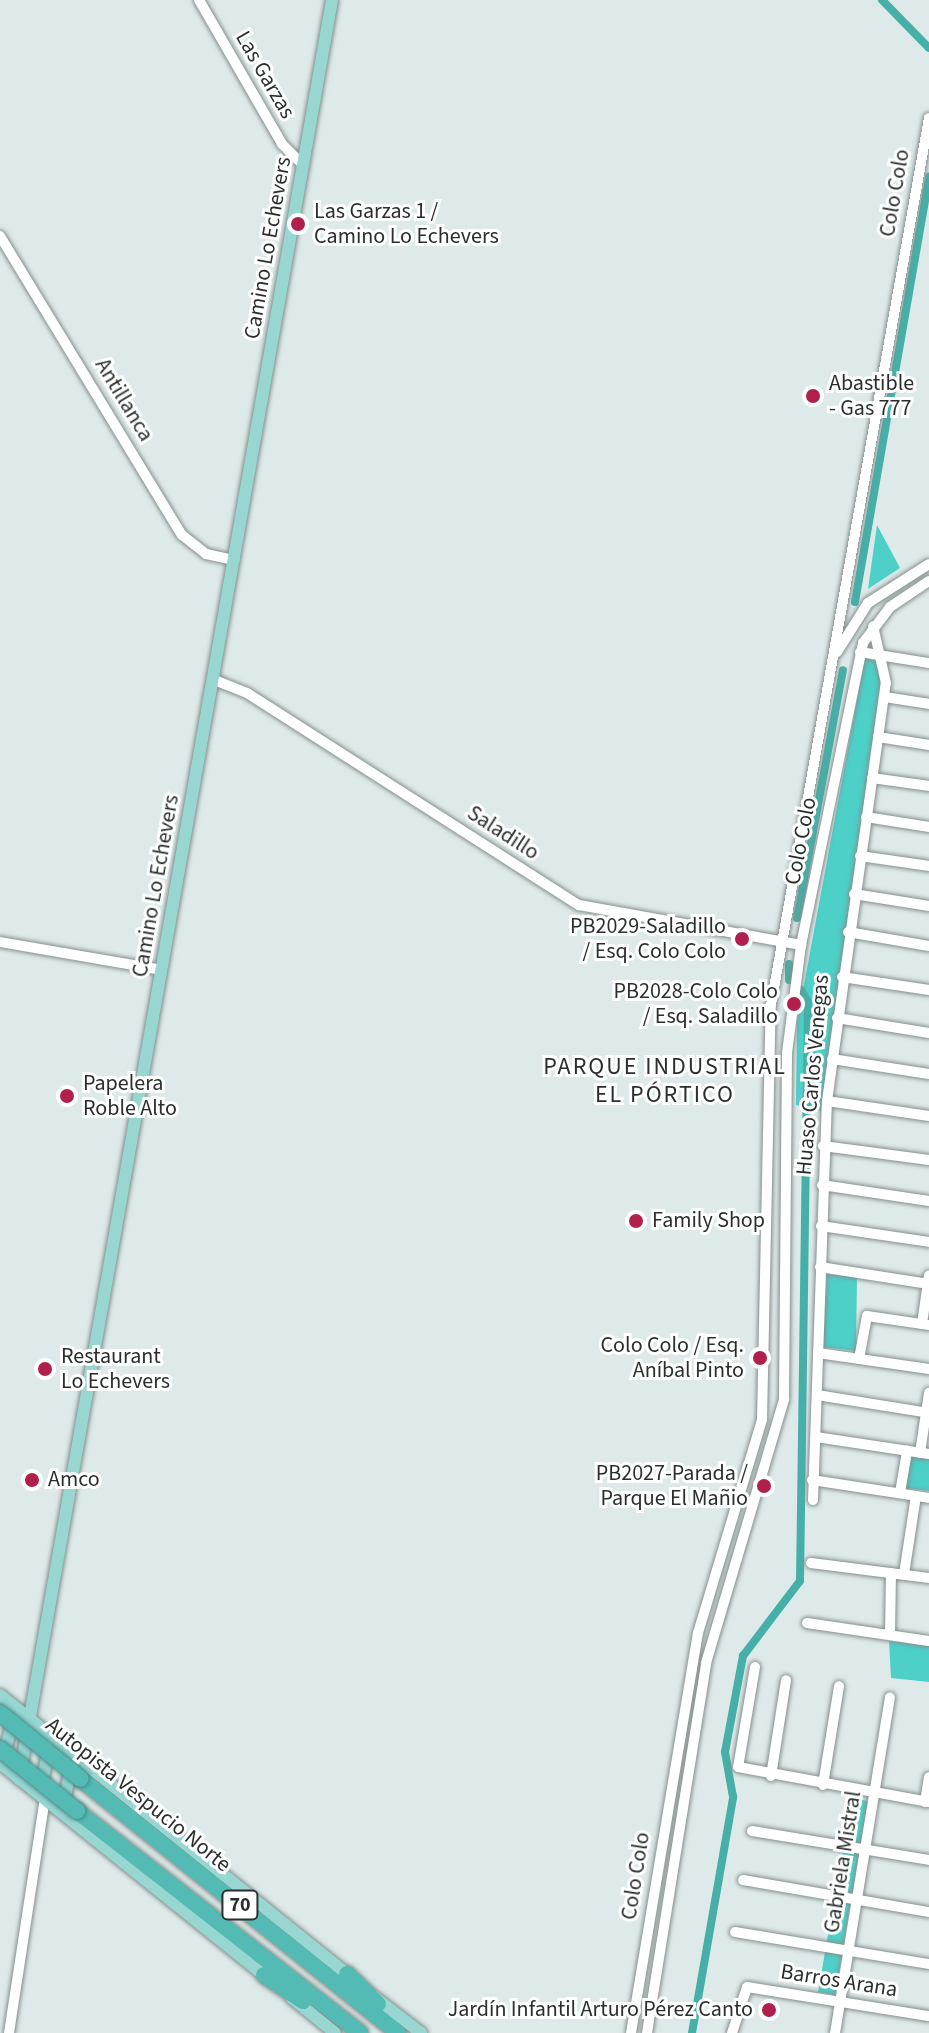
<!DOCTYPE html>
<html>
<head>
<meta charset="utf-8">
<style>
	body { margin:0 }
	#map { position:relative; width:929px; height:2033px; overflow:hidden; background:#deeae9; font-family:"Source Sans 3",sans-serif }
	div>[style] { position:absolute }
	.green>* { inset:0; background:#4cd0c8 }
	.canal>* { height:8px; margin:-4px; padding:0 4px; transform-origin:4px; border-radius:4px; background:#46afa8 }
	.roads { filter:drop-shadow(0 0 2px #848e8d) drop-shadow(0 0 2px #848e8d) }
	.minor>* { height:10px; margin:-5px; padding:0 5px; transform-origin:5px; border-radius:5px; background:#fff }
	.major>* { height:12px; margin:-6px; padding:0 6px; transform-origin:6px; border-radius:6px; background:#98d6d2 }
	.highway>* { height:16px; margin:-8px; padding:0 8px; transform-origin:8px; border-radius:8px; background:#54bbb4 }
	.bridges { filter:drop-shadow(0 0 2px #458a85) drop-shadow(0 0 2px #458a85) }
	.highway-bridge>* { height:16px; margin:-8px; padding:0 8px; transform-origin:8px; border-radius:8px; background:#54bbb4 }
	.dots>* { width:22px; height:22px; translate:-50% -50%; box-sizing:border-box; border:4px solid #fff; border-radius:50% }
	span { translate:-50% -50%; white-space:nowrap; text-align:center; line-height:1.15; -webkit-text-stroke:6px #fff; paint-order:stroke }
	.shield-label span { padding:2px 6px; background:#fff; border:2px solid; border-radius:6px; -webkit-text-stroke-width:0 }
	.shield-label { font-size:20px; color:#2a2f2e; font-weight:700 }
	.street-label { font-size:22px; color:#2a2f2e }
	.poi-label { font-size:22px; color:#2a2f2e }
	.left { translate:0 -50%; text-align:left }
	.right { translate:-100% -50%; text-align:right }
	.neighbourhood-label { font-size:24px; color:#2a2f2e; letter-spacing:2px }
</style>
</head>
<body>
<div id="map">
	<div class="green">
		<i style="clip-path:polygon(877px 525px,900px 568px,868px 589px)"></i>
		<i style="clip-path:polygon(865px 657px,878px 663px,882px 679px,821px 1111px,796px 1105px,797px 1022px)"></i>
		<i style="clip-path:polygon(827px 1274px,857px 1277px,856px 1351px,823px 1347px)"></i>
		<i style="clip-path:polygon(910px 1454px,929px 1457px,929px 1491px,905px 1488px)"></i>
		<i style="clip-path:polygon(889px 1641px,929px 1646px,929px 1682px,891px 1678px)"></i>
		<i style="clip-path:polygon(852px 1798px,868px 1801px,835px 1995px,818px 1992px)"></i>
	</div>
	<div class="canal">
		<i style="left:882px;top:0;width:67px;rotate:45.6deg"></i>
		<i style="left:855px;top:602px;width:432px;rotate:-80.1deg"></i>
		<i style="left:797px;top:918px;width:252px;rotate:-79.5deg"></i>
		<i style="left:789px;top:980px;width:16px;rotate:-90deg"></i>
		<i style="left:692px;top:2033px;width:240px;rotate:-80.1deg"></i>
		<i style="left:733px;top:1797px;width:46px;rotate:-100.1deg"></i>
		<i style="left:725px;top:1752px;width:98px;rotate:-79.4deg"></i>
		<i style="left:743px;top:1656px;width:94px;rotate:-52.8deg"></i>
		<i style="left:800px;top:1581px;width:579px;rotate:-89.21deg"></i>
		<i style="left:808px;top:1002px;width:14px;rotate:-120deg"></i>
	</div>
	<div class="roads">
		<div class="minor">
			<i style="left:199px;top:0;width:166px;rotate:60deg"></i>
			<i style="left:282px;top:144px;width:30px;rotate:45deg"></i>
			<i style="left:0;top:236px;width:350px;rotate:58.7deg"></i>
			<i style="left:182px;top:535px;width:31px;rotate:38deg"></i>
			<i style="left:206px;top:554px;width:29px;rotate:12deg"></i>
			<i style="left:837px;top:652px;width:58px;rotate:-57.7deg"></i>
			<i style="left:868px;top:603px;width:72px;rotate:-32.6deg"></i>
			<i style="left:860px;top:652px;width:70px;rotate:9.1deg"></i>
			<i style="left:212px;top:679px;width:38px;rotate:22deg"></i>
			<i style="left:247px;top:693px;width:394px;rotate:32.6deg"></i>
			<i style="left:579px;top:905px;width:226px;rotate:10.2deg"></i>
			<i style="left:885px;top:697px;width:45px;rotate:9deg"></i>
			<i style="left:878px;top:737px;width:52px;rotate:8.9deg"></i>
			<i style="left:872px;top:778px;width:58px;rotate:8deg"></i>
			<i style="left:866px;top:817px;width:64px;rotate:9deg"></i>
			<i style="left:860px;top:856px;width:70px;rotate:8.2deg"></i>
			<i style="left:854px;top:894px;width:76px;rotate:9.1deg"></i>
			<i style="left:848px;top:932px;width:82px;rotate:9.8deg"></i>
			<i style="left:0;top:942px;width:164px;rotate:9.8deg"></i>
			<i style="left:842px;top:977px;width:88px;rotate:8.5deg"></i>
			<i style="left:837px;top:1018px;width:93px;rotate:9.3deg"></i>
			<i style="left:832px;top:1059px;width:98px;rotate:8.8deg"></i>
			<i style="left:827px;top:1101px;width:103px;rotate:8.4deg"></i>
			<i style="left:823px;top:1146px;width:107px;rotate:7.5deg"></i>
			<i style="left:822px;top:1185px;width:108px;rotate:8.5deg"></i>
			<i style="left:821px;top:1226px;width:109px;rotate:8.4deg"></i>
			<i style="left:820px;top:1267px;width:110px;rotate:8.9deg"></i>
			<i style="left:922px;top:1324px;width:49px;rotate:-81.9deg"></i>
			<i style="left:818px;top:1353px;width:112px;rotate:8.2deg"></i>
			<i style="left:859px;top:1359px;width:44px;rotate:-79.5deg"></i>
			<i style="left:867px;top:1316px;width:63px;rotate:8.3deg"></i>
			<i style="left:817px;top:1395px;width:113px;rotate:9.1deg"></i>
			<i style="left:816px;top:1437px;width:114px;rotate:8.6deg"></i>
			<i style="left:920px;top:1453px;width:61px;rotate:-81.5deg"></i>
			<i style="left:812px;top:1480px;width:118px;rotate:8.7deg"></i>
			<i style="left:900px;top:1493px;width:43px;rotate:-80.5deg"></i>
			<i style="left:813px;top:1500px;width:399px;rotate:-88deg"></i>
			<i style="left:827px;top:1101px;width:422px;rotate:-82deg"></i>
			<i style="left:886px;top:683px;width:58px;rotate:-102.8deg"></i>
			<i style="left:811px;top:1563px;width:119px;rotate:7.2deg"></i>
			<i style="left:904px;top:1574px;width:79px;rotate:-81.3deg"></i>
			<i style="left:807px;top:1623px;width:123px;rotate:8.4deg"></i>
			<i style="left:890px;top:1635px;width:62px;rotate:-89.1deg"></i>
			<i style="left:755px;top:1667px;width:101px;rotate:99.6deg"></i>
			<i style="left:738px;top:1767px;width:194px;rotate:10.4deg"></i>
			<i style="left:771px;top:1776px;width:97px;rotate:-81.1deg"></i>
			<i style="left:823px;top:1785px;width:100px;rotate:-80.8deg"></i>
			<i style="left:925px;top:1802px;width:25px;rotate:-81deg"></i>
			<i style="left:752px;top:1831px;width:179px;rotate:9.3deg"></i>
			<i style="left:743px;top:1880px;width:189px;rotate:9.8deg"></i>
			<i style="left:735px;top:1932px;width:197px;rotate:9.4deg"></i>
			<i style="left:9px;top:2033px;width:237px;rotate:-81.3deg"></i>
			<i style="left:631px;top:2033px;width:406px;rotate:-80.5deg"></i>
			<i style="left:698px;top:1633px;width:222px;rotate:-73.3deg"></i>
			<i style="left:762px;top:1420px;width:415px;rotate:-88.8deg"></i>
			<i style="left:771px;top:1005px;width:901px;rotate:-79.9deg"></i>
			<i style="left:647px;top:2033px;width:375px;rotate:-80.9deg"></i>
			<i style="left:706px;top:1663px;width:275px;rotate:-73.5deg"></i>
			<i style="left:784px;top:1399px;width:346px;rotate:-89.5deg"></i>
			<i style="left:787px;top:1053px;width:109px;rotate:-82.6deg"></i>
			<i style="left:801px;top:945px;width:308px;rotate:-78.4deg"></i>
			<i style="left:863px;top:643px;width:45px;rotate:-53.1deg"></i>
			<i style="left:890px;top:607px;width:47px;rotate:-33.7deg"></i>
			<i style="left:732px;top:2033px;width:48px;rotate:-71.9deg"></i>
			<i style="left:747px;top:1987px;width:184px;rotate:9.1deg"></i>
			<i style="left:835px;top:2033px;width:340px;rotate:-80.7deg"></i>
		</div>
		<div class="major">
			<i style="left:0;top:1695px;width:453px;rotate:38.8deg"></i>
			<i style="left:2px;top:1761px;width:46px;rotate:-74.7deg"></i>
			<i style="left:0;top:1763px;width:345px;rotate:38.8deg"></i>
			<i style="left:19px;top:1779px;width:1806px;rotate:-80.02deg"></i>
			<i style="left:41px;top:1788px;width:42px;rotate:-79deg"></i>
			<i style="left:63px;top:1807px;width:46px;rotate:-78.7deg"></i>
			<i style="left:373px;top:1996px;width:61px;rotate:37.6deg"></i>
			<i style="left:292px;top:1998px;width:55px;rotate:39.1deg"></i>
		</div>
		<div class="highway">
			<i style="left:81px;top:1779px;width:406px;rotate:38.7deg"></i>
			<i style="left:77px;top:1811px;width:360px;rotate:38.1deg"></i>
			<i style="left:347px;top:1974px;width:43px;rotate:44.1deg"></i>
			<i style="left:264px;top:1975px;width:47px;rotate:33.7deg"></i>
		</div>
	</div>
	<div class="bridges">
		<div class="highway-bridge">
			<i style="left:0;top:1713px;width:104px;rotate:39.2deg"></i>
			<i style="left:0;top:1749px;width:99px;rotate:38.8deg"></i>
		</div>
	</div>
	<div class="dots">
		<i style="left:298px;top:224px;background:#b1204d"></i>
		<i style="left:813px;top:396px;background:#b1204d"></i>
		<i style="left:742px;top:939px;background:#b1204d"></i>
		<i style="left:794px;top:1004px;background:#b1204d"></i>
		<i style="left:67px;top:1096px;background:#b1204d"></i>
		<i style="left:636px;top:1221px;background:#b1204d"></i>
		<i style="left:760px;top:1358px;background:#b1204d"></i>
		<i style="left:45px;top:1369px;background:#b1204d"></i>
		<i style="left:32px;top:1480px;background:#b1204d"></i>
		<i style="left:764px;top:1486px;background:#b1204d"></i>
		<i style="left:769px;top:2010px;background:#b1204d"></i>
	</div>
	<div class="shield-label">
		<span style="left:240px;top:1905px">70</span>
	</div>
	<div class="street-label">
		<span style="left:265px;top:75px;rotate:60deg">Las Garzas</span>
		<span style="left:895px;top:193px;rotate:-80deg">Colo Colo</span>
		<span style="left:268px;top:248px;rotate:-80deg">Camino Lo Echevers</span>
		<span style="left:124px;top:400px;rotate:59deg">Antillanca</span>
		<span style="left:503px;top:833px;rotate:33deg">Saladillo</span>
		<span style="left:801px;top:841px;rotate:-79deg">Colo Colo</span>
		<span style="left:156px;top:886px;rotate:-80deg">Camino Lo Echevers</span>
		<span style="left:813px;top:1075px;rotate:-85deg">Huaso Carlos Venegas</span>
		<span style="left:138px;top:1795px;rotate:39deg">Autopista Vespucio Norte</span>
		<span style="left:843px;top:1862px;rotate:-81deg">Gabriela Mistral</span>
		<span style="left:636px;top:1876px;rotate:-81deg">Colo Colo</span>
		<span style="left:839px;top:1981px;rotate:9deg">Barros Arana</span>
	</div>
	<div class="poi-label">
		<span class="left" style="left:314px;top:224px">Las Garzas 1 /<br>Camino Lo Echevers</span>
		<span class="left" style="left:829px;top:396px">Abastible<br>- Gas 777</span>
		<span class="right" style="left:726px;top:939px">PB2029-Saladillo<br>/ Esq. Colo Colo</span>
		<span class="right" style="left:778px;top:1004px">PB2028-Colo Colo<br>/ Esq. Saladillo</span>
		<span class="left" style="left:83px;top:1096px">Papelera<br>Roble Alto</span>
		<span class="left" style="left:652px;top:1221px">Family Shop</span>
		<span class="right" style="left:744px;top:1358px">Colo Colo / Esq.<br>Aníbal Pinto</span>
		<span class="left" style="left:61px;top:1369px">Restaurant<br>Lo Echevers</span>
		<span class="right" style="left:748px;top:1486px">PB2027-Parada /<br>Parque El Mañio</span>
		<span class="left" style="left:48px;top:1480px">Amco</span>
		<span class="right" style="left:753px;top:2010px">Jardín Infantil Arturo Pérez Canto</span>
	</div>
	<div class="neighbourhood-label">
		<span style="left:665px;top:1081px">PARQUE INDUSTRIAL<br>EL PÓRTICO</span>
	</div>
</div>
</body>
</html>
